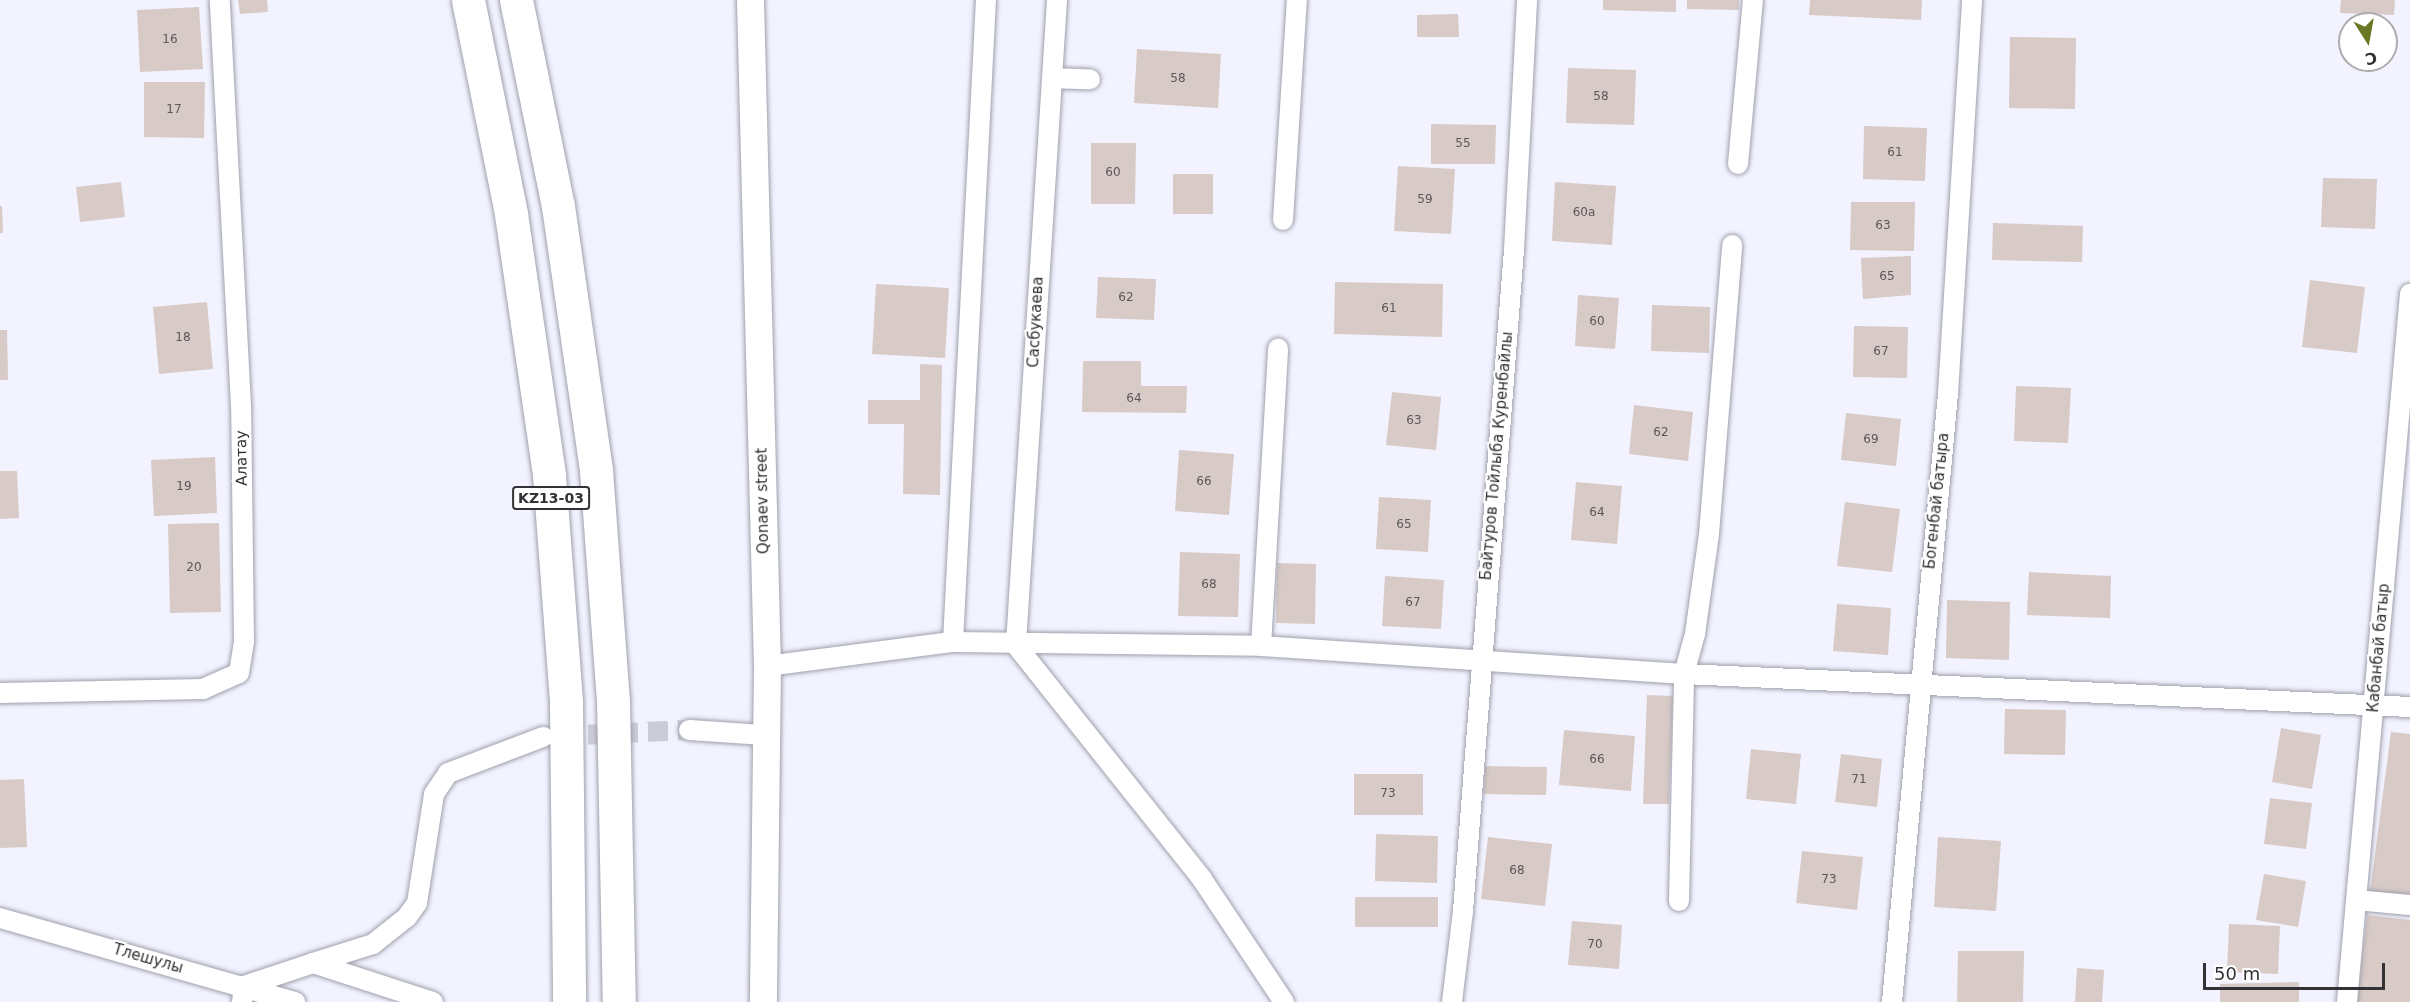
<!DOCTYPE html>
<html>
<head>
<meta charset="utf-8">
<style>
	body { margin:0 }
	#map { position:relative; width:2410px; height:1002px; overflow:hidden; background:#f2f3ff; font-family:"DejaVu Sans",sans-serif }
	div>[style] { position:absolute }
	.building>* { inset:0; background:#d8cac6 }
	.minor-tunnel>* { height:20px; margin-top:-10px; transform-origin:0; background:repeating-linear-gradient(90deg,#cbccd7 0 20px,transparent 0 30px) }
	.roads { filter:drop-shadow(0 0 2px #9fa0ac) drop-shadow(0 0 2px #9fa0ac) }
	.minor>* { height:20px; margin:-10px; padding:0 10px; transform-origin:10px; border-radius:10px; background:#fff }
	.secondary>* { height:27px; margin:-13.5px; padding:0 13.5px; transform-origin:13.5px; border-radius:13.5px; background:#fff }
	.trunk>* { height:33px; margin:-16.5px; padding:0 16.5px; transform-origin:16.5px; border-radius:16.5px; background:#fff }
	span { translate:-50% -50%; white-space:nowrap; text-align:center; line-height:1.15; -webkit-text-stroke:4.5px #fff; paint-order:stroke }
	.number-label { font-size:12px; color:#5b575a }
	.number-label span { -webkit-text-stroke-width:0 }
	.shield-label span { padding:2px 4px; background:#fff; border:2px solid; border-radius:4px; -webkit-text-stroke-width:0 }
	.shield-label { font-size:14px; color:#313136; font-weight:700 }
	.street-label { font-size:15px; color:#313136 }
	.north { position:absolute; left:2338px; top:12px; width:60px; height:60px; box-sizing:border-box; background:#fff; border:2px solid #adadaf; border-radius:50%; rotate:169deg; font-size:16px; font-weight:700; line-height:24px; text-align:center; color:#313136 }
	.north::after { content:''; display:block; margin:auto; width:21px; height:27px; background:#6c7723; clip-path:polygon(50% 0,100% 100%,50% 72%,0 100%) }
	.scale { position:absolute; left:2203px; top:963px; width:182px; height:27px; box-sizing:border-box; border:3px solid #313136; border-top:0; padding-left:8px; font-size:18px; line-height:21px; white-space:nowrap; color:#313136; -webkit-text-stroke:4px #fff; paint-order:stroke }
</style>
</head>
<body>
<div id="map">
	<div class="building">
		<i style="clip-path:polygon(238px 0,267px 0,268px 12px,240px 14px)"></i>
		<i style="clip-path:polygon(1603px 0,1676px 0,1676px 12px,1603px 10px)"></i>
		<i style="clip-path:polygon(1687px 0,1739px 0,1739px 10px,1687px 9px)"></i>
		<i style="clip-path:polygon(1810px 0,1922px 0,1921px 20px,1809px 15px)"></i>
		<i style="clip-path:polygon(2341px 0,2395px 0,2394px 15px,2340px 13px)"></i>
		<i style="clip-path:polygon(199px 7px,203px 69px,140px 72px,137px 10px)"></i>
		<i style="clip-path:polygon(1458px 14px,1459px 37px,1417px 37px,1417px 15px)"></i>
		<i style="clip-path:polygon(2010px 37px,2076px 38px,2075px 109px,2009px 108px)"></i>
		<i style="clip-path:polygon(1137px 49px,1221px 54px,1218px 108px,1134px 103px)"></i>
		<i style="clip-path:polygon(1568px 68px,1636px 70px,1634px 125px,1566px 123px)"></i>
		<i style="clip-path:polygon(144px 82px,205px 82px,204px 138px,144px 137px)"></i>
		<i style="clip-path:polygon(1431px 124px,1496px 125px,1495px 164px,1431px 164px)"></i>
		<i style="clip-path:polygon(1864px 126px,1927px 128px,1925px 181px,1863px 179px)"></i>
		<i style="clip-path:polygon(1091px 143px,1136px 143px,1135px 204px,1091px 204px)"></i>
		<i style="clip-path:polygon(1398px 166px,1455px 169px,1451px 234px,1394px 231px)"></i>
		<i style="clip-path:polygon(1173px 174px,1213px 174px,1213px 214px,1173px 214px)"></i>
		<i style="clip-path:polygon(2323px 178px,2377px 179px,2375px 229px,2321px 227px)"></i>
		<i style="clip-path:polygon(121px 182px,125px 217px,80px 222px,76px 187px)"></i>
		<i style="clip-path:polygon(1555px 182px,1616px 186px,1612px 245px,1552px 241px)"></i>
		<i style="clip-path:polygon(1851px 202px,1915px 202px,1914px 251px,1850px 250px)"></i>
		<i style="clip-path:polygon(0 206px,2px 206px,3px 233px,0 233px)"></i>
		<i style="clip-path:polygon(1993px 223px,2083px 226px,2082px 262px,1992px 260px)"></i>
		<i style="clip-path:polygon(1911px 256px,1911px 295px,1863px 299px,1861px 258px)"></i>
		<i style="clip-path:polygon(1098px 277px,1156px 279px,1154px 320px,1096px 318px)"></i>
		<i style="clip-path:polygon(2310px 280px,2365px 287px,2357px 353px,2302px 347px)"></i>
		<i style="clip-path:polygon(1335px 282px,1443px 284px,1442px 337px,1334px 334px)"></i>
		<i style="clip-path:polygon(876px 284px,949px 288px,945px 358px,872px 354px)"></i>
		<i style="clip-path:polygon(1578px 295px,1619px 298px,1615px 349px,1575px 346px)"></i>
		<i style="clip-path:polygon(207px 302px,213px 369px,159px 374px,153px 307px)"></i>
		<i style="clip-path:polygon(1652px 305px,1710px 307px,1709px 353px,1651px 351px)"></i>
		<i style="clip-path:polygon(1854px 326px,1908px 327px,1907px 378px,1853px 377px)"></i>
		<i style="clip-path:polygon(0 330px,7px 330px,8px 380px,0 380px)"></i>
		<i style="clip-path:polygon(1083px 361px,1141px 361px,1141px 386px,1187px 386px,1186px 413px,1082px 412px)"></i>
		<i style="clip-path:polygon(920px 364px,942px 365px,940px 495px,903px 494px,904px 424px,868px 424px,868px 400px,920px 400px)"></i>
		<i style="clip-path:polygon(2016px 386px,2071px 388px,2068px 443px,2014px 441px)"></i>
		<i style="clip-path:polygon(1392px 392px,1441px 397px,1436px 450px,1386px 445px)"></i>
		<i style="clip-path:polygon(1634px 405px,1693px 412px,1688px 461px,1629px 454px)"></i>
		<i style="clip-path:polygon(1846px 413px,1901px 419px,1896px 466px,1841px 460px)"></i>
		<i style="clip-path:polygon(1179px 450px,1234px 454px,1229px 515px,1175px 511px)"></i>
		<i style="clip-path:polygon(215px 457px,217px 513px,154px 516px,151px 460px)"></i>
		<i style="clip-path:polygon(0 471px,17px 471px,19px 518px,0 519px)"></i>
		<i style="clip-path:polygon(1576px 482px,1622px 486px,1617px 544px,1571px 540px)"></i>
		<i style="clip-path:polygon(1379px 497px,1431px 500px,1428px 552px,1376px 549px)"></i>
		<i style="clip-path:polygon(1845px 502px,1900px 509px,1892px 572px,1837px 566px)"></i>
		<i style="clip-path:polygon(219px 523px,221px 612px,170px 613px,168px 524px)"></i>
		<i style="clip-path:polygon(1180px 552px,1240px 554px,1238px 617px,1178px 616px)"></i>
		<i style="clip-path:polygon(1277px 563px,1316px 564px,1315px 624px,1276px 623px)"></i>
		<i style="clip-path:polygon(2029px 572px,2111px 576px,2110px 618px,2027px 615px)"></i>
		<i style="clip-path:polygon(1385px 576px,1444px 580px,1441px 629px,1382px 626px)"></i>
		<i style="clip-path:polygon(1947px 600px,2010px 602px,2009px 660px,1946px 658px)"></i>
		<i style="clip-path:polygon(1837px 604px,1891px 608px,1888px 655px,1833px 651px)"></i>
		<i style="clip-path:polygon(1647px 695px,1673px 696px,1669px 804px,1643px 804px)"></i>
		<i style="clip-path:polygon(2005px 709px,2066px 710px,2065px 755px,2004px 754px)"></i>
		<i style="clip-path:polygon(2281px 728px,2321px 735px,2312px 789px,2272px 782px)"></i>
		<i style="clip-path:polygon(1564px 730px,1635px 736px,1631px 791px,1559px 785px)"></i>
		<i style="clip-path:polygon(2391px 732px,2410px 734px,2410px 897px,2370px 892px)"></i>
		<i style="clip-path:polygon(1751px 749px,1801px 754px,1796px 804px,1746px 799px)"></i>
		<i style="clip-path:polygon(1841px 754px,1882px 759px,1877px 807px,1835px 802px)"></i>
		<i style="clip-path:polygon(1485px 766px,1547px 767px,1546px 795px,1484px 794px)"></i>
		<i style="clip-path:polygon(1354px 774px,1423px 774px,1423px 815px,1354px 815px)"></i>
		<i style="clip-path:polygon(24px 779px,27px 847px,0 848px,0 780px)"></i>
		<i style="clip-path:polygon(2270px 798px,2312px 803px,2306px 849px,2264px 844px)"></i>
		<i style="clip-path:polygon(1376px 834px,1438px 836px,1437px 883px,1375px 881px)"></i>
		<i style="clip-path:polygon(1488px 837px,1552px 844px,1545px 906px,1481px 899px)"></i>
		<i style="clip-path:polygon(1938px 837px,2001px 841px,1996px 911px,1934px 907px)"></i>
		<i style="clip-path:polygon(1802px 851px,1863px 857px,1857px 910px,1796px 903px)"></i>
		<i style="clip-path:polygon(2264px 874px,2306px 881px,2298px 927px,2256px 920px)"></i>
		<i style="clip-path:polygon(1355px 897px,1438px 897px,1438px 927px,1355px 927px)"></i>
		<i style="clip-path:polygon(2367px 915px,2410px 920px,2410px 1002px,2357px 1002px)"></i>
		<i style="clip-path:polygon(1572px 921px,1622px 925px,1619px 969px,1568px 965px)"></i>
		<i style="clip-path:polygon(2229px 924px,2280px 926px,2278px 974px,2227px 972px)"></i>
		<i style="clip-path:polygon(1958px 951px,2024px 951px,2023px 1002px,1957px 1002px)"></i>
		<i style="clip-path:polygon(2077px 968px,2104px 970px,2102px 1002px,2075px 1002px)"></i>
		<i style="clip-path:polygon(2299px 982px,2299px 1002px,2220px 1002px,2220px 984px)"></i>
	</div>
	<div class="minor-tunnel">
		<i style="left:558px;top:736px;width:131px;rotate:-2.6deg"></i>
	</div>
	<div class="roads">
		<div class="minor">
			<i style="left:1057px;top:0;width:646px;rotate:93.64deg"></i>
			<i style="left:1016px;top:645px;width:299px;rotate:51.5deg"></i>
			<i style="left:1202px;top:879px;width:148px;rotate:56.3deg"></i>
			<i style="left:1052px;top:78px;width:38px;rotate:2deg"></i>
			<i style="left:1738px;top:164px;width:165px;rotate:-84.8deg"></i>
			<i style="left:1283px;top:220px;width:220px;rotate:-86.4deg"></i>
			<i style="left:953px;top:642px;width:643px;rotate:-87.06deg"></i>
			<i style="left:1261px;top:646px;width:298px;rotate:-86.7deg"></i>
			<i style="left:767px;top:666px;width:188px;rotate:-7.4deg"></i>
			<i style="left:953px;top:642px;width:308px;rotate:0.7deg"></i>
			<i style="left:1261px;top:646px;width:424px;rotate:3.8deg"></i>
			<i style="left:1684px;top:674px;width:727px;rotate:2.6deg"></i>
			<i style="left:0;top:693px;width:203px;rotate:-1.1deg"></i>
			<i style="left:203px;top:689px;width:39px;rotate:-24deg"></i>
			<i style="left:239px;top:673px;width:31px;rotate:-81deg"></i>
			<i style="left:244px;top:642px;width:236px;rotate:-90.7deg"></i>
			<i style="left:241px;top:406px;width:407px;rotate:-93deg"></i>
			<i style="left:689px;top:730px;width:76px;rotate:3.8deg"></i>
			<i style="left:2356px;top:900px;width:54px;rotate:5.3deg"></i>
			<i style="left:1679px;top:901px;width:227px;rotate:-88.7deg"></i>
			<i style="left:1684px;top:674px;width:41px;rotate:-74.6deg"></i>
			<i style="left:1695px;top:634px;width:101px;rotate:-82deg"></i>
			<i style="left:1709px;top:534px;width:290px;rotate:-85.4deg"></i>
			<i style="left:0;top:918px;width:307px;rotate:15.9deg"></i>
			<i style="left:313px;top:963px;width:63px;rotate:-17.6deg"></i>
			<i style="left:373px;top:944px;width:43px;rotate:-38.5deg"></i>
			<i style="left:407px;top:917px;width:17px;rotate:-54deg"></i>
			<i style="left:417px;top:903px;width:110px;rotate:-81.1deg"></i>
			<i style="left:434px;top:794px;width:25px;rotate:-56deg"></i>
			<i style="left:448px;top:773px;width:102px;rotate:-20.8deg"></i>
			<i style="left:242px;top:1002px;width:16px;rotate:-83deg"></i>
			<i style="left:244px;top:986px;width:73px;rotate:-18.4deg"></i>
			<i style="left:313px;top:963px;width:126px;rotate:18deg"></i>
			<i style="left:1452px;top:1002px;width:92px;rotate:-83.1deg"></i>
			<i style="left:1463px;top:911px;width:663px;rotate:-85.59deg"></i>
			<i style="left:1514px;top:250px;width:250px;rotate:-87deg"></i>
			<i style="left:1892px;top:1002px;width:611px;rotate:-84.74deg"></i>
			<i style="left:1948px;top:394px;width:395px;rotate:-86.5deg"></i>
			<i style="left:2347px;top:1002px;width:711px;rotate:-84.92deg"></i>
		</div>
		<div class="secondary">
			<i style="left:750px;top:0;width:666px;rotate:88.54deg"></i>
			<i style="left:767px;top:666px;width:336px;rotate:90.7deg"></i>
		</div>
		<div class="trunk">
			<i style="left:468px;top:0;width:218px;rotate:78.6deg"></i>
			<i style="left:511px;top:214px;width:264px;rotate:81.7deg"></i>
			<i style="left:549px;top:475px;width:229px;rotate:85.7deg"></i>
			<i style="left:566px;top:703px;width:299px;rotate:89.4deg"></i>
			<i style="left:516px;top:0;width:210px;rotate:78.5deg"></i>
			<i style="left:558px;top:206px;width:267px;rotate:81.8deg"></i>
			<i style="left:596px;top:470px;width:232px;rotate:85.8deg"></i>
			<i style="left:613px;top:701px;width:301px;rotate:88.9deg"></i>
		</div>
	</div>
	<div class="number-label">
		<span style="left:170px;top:40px">16</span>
		<span style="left:1178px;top:79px">58</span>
		<span style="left:1601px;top:97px">58</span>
		<span style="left:174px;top:110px">17</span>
		<span style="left:1463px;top:144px">55</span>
		<span style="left:1895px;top:153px">61</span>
		<span style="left:1113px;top:173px">60</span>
		<span style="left:1425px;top:200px">59</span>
		<span style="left:1584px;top:213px">60а</span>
		<span style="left:1883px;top:226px">63</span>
		<span style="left:1887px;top:277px">65</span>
		<span style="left:1126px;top:298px">62</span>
		<span style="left:1389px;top:309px">61</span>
		<span style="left:1597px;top:322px">60</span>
		<span style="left:183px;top:338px">18</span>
		<span style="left:1881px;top:352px">67</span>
		<span style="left:1134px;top:399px">64</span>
		<span style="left:1414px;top:421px">63</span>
		<span style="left:1661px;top:433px">62</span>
		<span style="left:1871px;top:440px">69</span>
		<span style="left:1204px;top:482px">66</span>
		<span style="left:184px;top:487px">19</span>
		<span style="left:1597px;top:513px">64</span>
		<span style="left:1404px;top:525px">65</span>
		<span style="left:194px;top:568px">20</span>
		<span style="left:1209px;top:585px">68</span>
		<span style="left:1413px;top:603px">67</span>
		<span style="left:1597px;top:760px">66</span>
		<span style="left:1859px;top:780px">71</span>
		<span style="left:1388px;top:794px">73</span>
		<span style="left:1517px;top:871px">68</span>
		<span style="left:1829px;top:880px">73</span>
		<span style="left:1595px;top:945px">70</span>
	</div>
	<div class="shield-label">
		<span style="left:551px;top:498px">KZ13-03</span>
	</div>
	<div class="street-label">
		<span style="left:1036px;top:322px;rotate:-87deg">Сасбукаева</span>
		<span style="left:1497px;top:456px;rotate:-85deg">Байтуров Тойлыба Куренбайлы</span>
		<span style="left:242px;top:458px;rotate:-91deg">Алатау</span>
		<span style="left:763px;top:501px;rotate:-91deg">Qonaev street</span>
		<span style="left:1937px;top:501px;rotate:-84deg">Богенбай батыра</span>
		<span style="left:2379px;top:648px;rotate:-85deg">Кабанбай батыр</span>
		<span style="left:148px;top:959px;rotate:16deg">Тлешулы</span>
	</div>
	<div class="north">С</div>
	<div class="scale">50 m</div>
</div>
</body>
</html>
